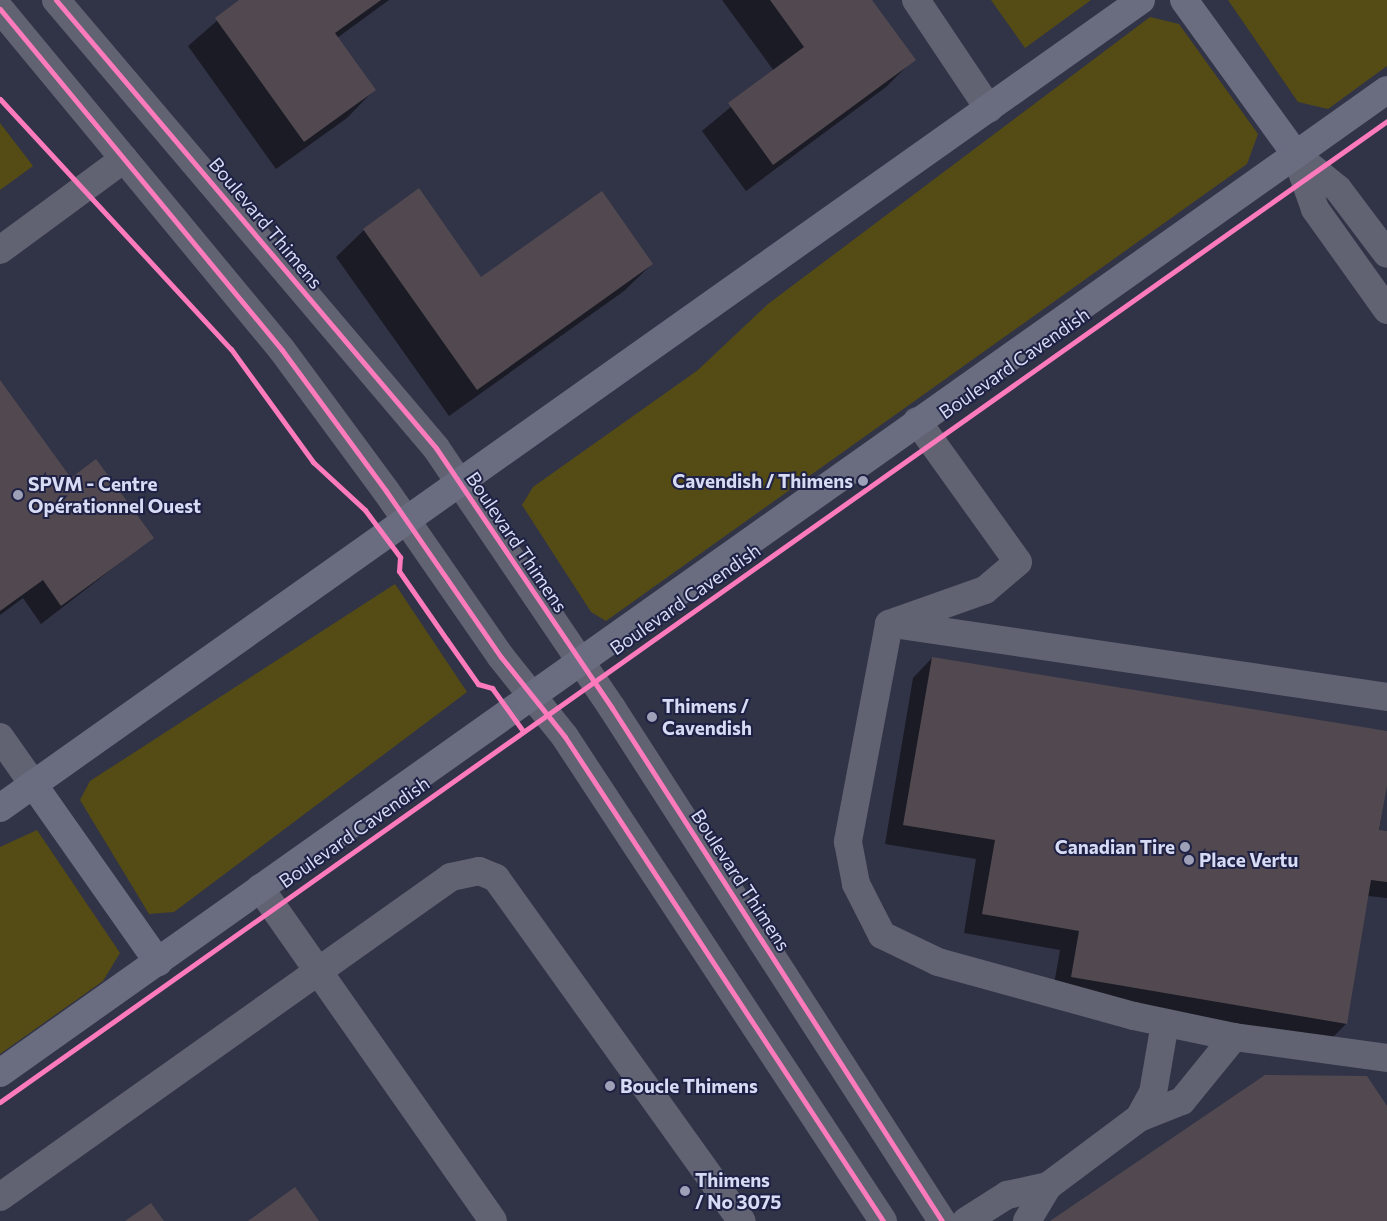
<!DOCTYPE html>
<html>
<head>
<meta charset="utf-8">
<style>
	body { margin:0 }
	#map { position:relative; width:1387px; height:1221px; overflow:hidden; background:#313347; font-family:Commissioner,sans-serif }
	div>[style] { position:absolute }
	.green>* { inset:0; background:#554c15 }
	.shadow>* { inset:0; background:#0007 }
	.building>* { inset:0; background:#524950 }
	.minor>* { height:28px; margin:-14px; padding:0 14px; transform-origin:14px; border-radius:14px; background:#616372 }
	.major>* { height:28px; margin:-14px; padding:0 14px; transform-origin:14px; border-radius:14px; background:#6a6c80 }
	.cycleway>* { height:5px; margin:-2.5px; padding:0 2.5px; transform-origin:2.5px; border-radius:2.5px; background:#fd7abc }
	.dots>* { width:14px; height:14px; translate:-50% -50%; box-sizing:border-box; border:2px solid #1f2145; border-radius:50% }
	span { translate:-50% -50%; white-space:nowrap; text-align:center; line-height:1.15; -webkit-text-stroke:4px #1f2145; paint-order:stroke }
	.street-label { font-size:19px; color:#d7dbf3 }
	.poi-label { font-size:19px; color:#d7dbf3; font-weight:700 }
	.right { translate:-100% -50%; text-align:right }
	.left { translate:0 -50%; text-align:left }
</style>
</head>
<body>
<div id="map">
	<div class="green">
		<i style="clip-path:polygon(991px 0,1091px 0,1025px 48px)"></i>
		<i style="clip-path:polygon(1228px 0,1387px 0,1387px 66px,1328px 109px,1298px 102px)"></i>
		<i style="clip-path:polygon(1150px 17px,1179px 24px,1258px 134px,1247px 164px,606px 621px,591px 612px,522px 505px,533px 487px,698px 370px,768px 304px)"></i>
		<i style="clip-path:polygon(0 123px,33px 166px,0 190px)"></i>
		<i style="clip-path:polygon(395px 584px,467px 692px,174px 912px,149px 914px,80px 800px,90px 781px)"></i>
		<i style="clip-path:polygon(37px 830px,120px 953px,103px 981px,0 1054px,0 847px)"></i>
	</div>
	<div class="shadow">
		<i style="clip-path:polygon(241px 0,389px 0,337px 38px,374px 90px,347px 118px,276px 169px,188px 46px)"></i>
		<i style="clip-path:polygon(722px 0,870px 0,914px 59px,886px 87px,746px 191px,702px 131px,774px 71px)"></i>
		<i style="clip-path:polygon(364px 230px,481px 278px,652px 264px,624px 291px,449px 416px,336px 257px)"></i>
		<i style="clip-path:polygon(0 383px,70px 479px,152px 538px,41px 624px,23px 598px,0 615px)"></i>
		<i style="clip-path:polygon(932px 658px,1387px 732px,1387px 782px,1379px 831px,1387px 832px,1387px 898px,1368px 896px,1346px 1024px,1327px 1043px,1052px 996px,1060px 950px,964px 933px,976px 859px,885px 844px,913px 678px)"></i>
	</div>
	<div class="building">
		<i style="clip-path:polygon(239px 0,381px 0,335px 33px,376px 90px,304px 142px,215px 18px)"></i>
		<i style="clip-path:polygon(770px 0,872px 0,916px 60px,773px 165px,728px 103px,804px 47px)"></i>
		<i style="clip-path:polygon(419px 188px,481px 277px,602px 191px,653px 264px,477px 390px,363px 229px)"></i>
		<i style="clip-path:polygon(0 380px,71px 478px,96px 459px,154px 538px,61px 606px,43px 580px,0 611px)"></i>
		<i style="clip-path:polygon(932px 657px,1387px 731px,1387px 786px,1379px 830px,1387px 831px,1387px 882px,1371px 880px,1347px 1024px,1071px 977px,1079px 931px,982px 914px,995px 840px,903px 825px)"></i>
		<i style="clip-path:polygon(1265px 1075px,1367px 1076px,1387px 1106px,1387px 1221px,1050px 1221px)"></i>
		<i style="clip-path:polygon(295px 1187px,319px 1221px,248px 1221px)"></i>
		<i style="clip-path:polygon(151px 1203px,164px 1221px,125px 1221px)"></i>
	</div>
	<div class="minor">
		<i style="left:56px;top:0;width:587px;rotate:49.69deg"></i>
		<i style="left:436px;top:448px;width:314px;rotate:55.9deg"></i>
		<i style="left:612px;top:708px;width:610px;rotate:57.25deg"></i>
		<i style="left:916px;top:0;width:131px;rotate:56.2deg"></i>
		<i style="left:0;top:9px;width:442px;rotate:50.4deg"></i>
		<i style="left:282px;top:350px;width:175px;rotate:53.6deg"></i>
		<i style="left:386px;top:491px;width:202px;rotate:55.3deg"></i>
		<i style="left:501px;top:657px;width:102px;rotate:51.3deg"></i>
		<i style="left:565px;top:737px;width:579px;rotate:56.69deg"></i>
		<i style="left:1296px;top:155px;width:57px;rotate:70.6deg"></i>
		<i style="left:1315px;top:209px;width:124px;rotate:54.5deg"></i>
		<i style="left:1296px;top:155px;width:54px;rotate:39deg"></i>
		<i style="left:1338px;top:189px;width:81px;rotate:53deg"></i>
		<i style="left:0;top:250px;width:154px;rotate:-36.3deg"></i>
		<i style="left:917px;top:421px;width:173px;rotate:54.4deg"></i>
		<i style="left:1018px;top:562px;width:43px;rotate:139.7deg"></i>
		<i style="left:985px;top:590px;width:102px;rotate:160.5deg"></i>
		<i style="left:889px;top:624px;width:222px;rotate:100.7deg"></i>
		<i style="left:848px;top:842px;width:43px;rotate:79.2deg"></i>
		<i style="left:856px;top:884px;width:57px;rotate:63deg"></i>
		<i style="left:882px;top:935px;width:62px;rotate:25.7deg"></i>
		<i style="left:938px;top:962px;width:203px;rotate:15.4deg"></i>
		<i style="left:1134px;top:1016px;width:102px;rotate:11.9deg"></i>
		<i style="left:1234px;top:1037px;width:154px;rotate:7.8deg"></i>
		<i style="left:893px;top:624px;width:499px;rotate:8.4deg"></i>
		<i style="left:0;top:737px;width:57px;rotate:54.9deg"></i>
		<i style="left:260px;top:888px;width:406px;rotate:55deg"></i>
		<i style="left:1139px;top:1118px;width:46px;rotate:-21.6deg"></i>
		<i style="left:1182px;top:1101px;width:82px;rotate:-50.9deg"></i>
		<i style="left:0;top:1197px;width:553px;rotate:-35.36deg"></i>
		<i style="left:451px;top:877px;width:29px;rotate:-12deg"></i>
		<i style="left:479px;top:871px;width:18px;rotate:22deg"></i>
		<i style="left:496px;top:878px;width:422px;rotate:54.4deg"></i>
		<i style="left:966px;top:1221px;width:49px;rotate:-32.4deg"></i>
		<i style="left:1007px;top:1195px;width:42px;rotate:-12.4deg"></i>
		<i style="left:1048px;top:1186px;width:114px;rotate:-36.8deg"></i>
		<i style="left:1139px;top:1118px;width:29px;rotate:-61deg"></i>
		<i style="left:1153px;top:1093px;width:71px;rotate:-80.3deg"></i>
		<i style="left:1027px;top:1221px;width:41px;rotate:-59deg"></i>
	</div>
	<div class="major">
		<i style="left:1184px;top:0;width:191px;rotate:54.1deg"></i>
		<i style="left:33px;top:784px;width:218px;rotate:54.9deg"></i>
		<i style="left:0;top:808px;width:1398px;rotate:-35.3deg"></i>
		<i style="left:0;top:1073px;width:1700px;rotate:-35.33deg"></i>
	</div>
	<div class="cycleway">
		<i style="left:56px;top:0;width:587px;rotate:49.69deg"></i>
		<i style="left:436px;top:448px;width:314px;rotate:55.9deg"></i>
		<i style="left:612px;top:708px;width:610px;rotate:57.25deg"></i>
		<i style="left:0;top:9px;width:442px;rotate:50.4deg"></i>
		<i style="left:282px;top:350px;width:175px;rotate:53.6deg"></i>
		<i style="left:386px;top:491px;width:202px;rotate:55.3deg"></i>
		<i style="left:501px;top:657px;width:102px;rotate:51.3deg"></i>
		<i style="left:565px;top:737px;width:579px;rotate:56.69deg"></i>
		<i style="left:0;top:99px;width:340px;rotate:47.3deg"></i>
		<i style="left:231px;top:349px;width:140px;rotate:54deg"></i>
		<i style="left:313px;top:462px;width:71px;rotate:42.7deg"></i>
		<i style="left:365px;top:510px;width:59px;rotate:53.3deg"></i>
		<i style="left:400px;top:557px;width:14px;rotate:94deg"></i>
		<i style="left:399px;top:571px;width:84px;rotate:55.2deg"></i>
		<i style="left:447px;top:640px;width:54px;rotate:54.8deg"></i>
		<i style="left:478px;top:684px;width:15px;rotate:16deg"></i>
		<i style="left:492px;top:688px;width:53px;rotate:54.2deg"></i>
		<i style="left:0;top:1102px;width:1699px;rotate:-35.27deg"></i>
	</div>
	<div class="dots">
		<i style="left:863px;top:481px;background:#9da0b7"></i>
		<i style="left:18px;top:495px;background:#9da0b7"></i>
		<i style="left:652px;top:717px;background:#9da0b7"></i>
		<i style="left:1185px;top:847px;background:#9da0b7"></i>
		<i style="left:1189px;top:860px;background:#9da0b7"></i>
		<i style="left:610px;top:1086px;background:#9da0b7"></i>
		<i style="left:685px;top:1191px;background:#9da0b7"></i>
	</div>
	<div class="street-label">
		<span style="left:266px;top:223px;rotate:50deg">Boulevard Thimens</span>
		<span style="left:1014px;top:363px;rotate:-35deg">Boulevard Cavendish</span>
		<span style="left:517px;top:542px;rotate:56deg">Boulevard Thimens</span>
		<span style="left:685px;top:599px;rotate:-35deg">Boulevard Cavendish</span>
		<span style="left:354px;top:832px;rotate:-35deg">Boulevard Cavendish</span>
		<span style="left:741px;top:880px;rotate:57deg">Boulevard Thimens</span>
	</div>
	<div class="poi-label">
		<span class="right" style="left:853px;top:481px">Cavendish / Thimens</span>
		<span class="left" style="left:28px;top:495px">SPVM - Centre<br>Opérationnel Ouest</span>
		<span class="left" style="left:662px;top:717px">Thimens /<br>Cavendish</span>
		<span class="right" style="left:1175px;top:847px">Canadian Tire</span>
		<span class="left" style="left:1199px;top:860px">Place Vertu</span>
		<span class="left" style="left:620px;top:1086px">Boucle Thimens</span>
		<span class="left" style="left:695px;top:1191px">Thimens<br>/ No 3075</span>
	</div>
</div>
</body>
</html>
